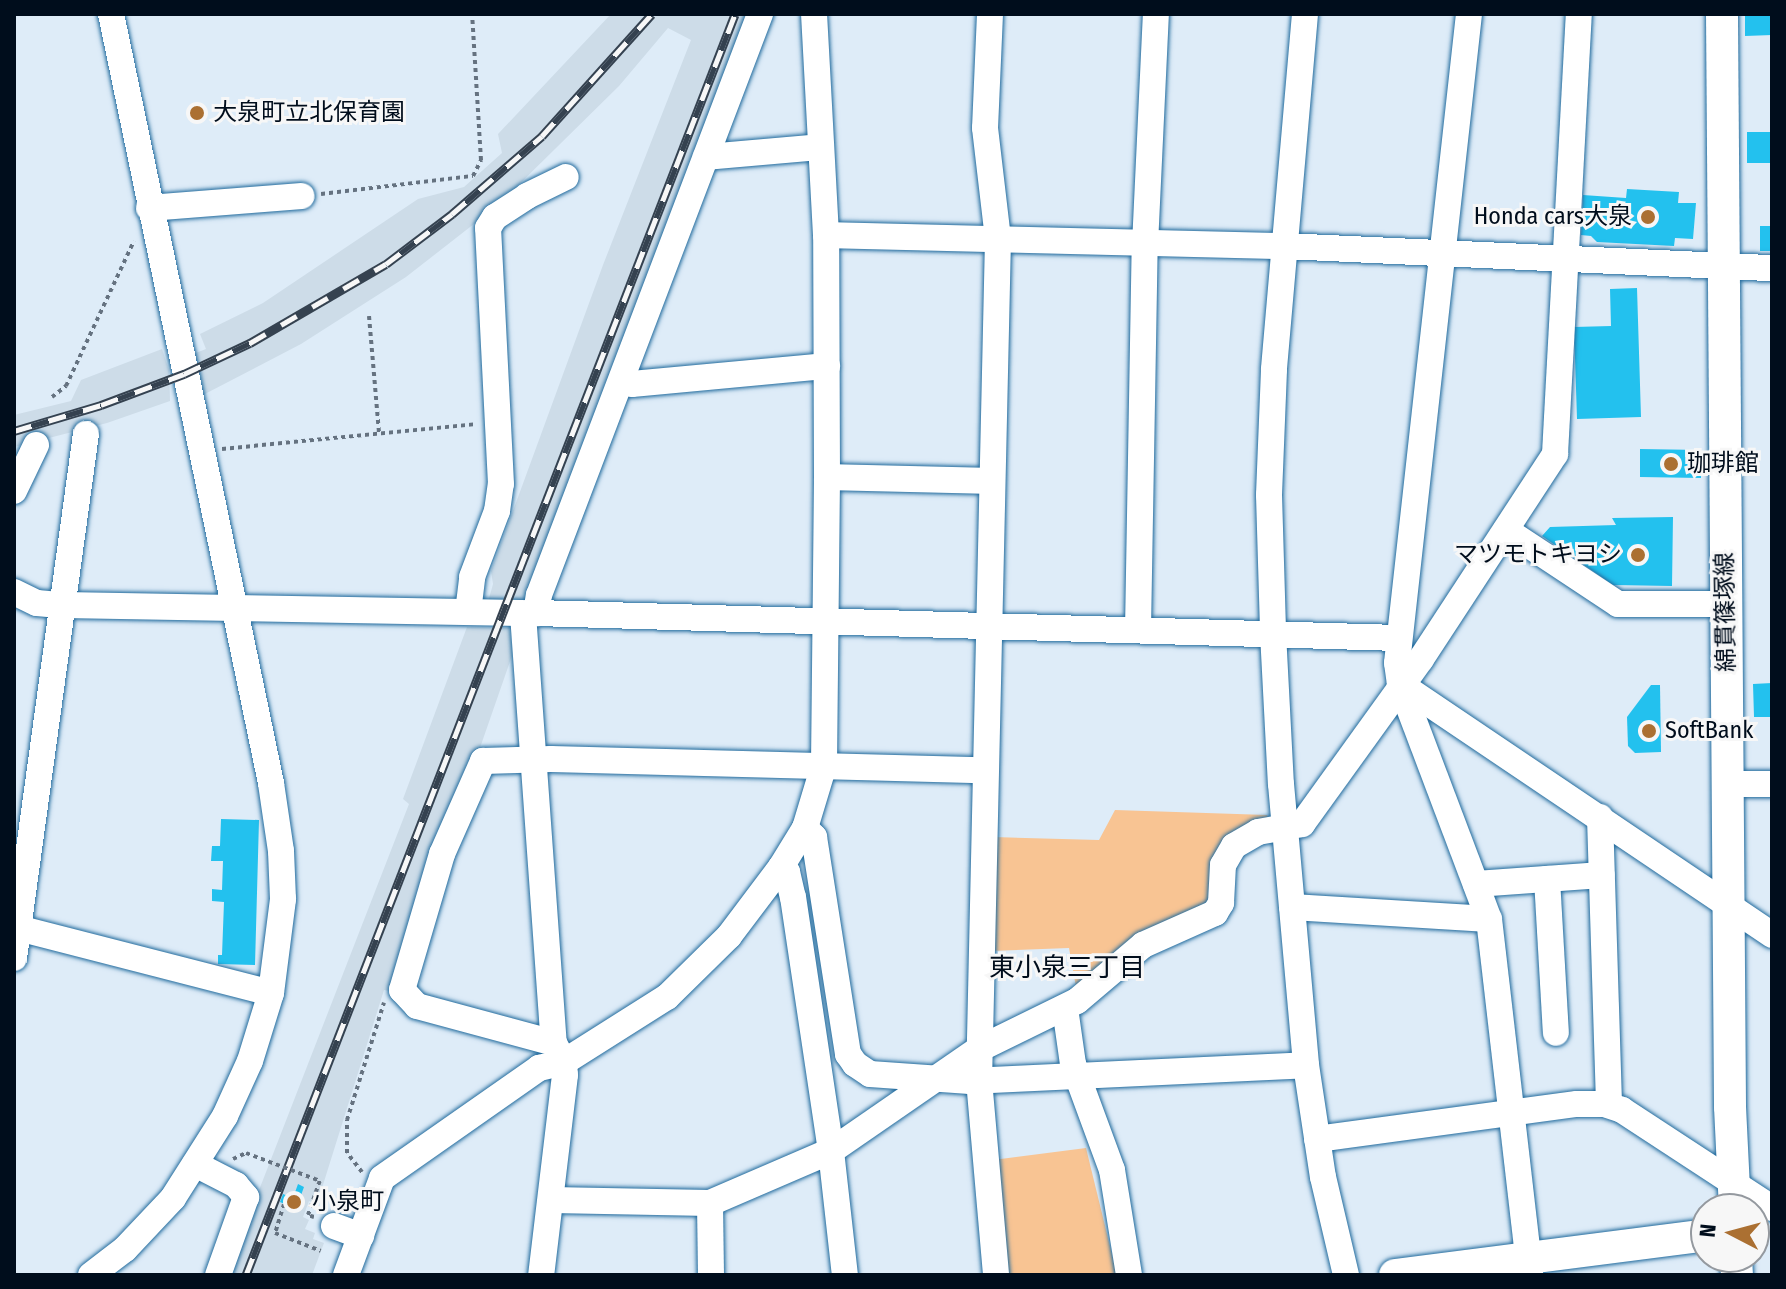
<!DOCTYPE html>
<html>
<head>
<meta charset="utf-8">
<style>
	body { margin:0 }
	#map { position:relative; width:1786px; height:1289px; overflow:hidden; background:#deecf8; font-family:"Fira Sans Condensed","Noto Sans JP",sans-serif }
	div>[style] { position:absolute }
	.built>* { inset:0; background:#cddce8 }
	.green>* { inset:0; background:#f8c493 }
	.building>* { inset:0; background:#23c1ee }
	.path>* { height:4px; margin-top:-2px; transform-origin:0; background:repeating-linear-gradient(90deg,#657280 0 4px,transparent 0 8px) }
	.roads { filter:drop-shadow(0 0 2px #206a9d) drop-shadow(0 0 2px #206a9d) }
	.minor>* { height:26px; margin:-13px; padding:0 13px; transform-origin:13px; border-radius:13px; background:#fff }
	.major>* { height:32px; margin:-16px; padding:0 16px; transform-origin:16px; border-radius:16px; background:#fff }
	.rail>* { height:9px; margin-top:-4.5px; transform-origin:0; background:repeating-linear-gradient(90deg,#f7f7f7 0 18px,#354250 0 36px); box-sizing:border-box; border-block:2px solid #354250 }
	.path-bridge>* { height:4px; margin-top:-2px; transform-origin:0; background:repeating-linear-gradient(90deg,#657280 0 4px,transparent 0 8px) }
	.dots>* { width:22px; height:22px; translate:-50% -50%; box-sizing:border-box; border:4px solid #f7f7f7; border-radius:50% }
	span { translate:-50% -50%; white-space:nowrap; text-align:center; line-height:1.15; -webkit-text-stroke:6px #f7f7f7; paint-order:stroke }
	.poi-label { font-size:24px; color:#000d1c }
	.left { translate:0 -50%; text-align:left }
	.right { translate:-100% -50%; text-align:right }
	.street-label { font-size:24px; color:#000d1c }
	.neighbourhood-label { font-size:26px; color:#000d1c }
	.frame { position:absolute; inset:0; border:16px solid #000d1c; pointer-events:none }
	.north { position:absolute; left:1690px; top:1193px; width:80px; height:80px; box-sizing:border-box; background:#f7f7f7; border:2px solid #94999f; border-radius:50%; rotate:276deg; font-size:22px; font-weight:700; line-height:32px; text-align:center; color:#000d1c }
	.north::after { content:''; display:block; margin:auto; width:28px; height:36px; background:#ab7032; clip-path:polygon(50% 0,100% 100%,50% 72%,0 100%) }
</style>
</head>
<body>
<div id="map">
	<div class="built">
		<i style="clip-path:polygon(611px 14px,752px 14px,527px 605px,488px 602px,493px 584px,491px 571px,603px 265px,691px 40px,668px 28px,619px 86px,497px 206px,406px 277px,301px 344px,201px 396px,202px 382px,193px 354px,206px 349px,200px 334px,263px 303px,418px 199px,464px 187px,502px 153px,498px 134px)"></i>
		<i style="clip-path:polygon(162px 349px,169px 370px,170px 401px,107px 423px,14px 447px,14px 415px,71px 401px,81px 380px)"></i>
		<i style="clip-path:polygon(467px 627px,509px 628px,513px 653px,395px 992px,384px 990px,317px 1204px,309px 1201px,303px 1217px,309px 1220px,305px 1229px,315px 1233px,313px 1239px,324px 1243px,312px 1275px,226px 1275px,409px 804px,403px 799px)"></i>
	</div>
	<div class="green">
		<i style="clip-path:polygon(1115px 810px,1267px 815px,1269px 819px,1246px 827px,1213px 904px,1076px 987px,1069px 948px,989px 951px,993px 837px,1099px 840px)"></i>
		<i style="clip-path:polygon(1086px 1148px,1117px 1275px,1003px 1275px,993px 1160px)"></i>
	</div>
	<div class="building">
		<i style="clip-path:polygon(1745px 14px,1772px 14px,1772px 35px,1745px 36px)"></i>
		<i style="clip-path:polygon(1747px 132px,1772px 132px,1772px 163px,1747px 163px)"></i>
		<i style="clip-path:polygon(1627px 189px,1679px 192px,1678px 203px,1696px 203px,1693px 239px,1675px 238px,1674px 246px,1597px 242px,1591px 236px,1581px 235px,1583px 195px,1626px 198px)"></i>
		<i style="clip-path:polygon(1760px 226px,1772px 226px,1772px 251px,1760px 251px)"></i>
		<i style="clip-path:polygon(1637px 288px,1641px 417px,1577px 419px,1574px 327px,1611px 326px,1610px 289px)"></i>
		<i style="clip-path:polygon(1640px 449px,1701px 450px,1701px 478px,1640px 477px)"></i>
		<i style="clip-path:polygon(1673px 517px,1672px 586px,1613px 585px,1542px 536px,1550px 527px,1616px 525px,1612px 518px)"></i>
		<i style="clip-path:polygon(1772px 683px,1772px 717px,1754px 717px,1753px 684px)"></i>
		<i style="clip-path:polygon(1651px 685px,1660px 685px,1661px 752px,1635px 753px,1628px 746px,1627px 717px)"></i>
		<i style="clip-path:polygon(221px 819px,259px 820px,255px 965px,218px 964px,218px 955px,222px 955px,224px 902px,212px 901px,212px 889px,222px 890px,223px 861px,211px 861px,212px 846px,220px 846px)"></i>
		<i style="clip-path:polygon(298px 1184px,304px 1187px,296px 1209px,280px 1202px,283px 1194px,293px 1198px)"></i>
	</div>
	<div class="path">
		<i style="left:321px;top:194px;width:153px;rotate:-6.8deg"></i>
		<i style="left:473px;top:176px;width:18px;rotate:-63deg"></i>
		<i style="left:481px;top:160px;width:146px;rotate:-93.5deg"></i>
		<i style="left:369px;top:316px;width:117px;rotate:85.1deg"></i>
		<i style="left:52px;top:397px;width:18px;rotate:-38deg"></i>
		<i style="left:66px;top:386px;width:160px;rotate:-64.9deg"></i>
		<i style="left:222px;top:449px;width:255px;rotate:-5.6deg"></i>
		<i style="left:233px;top:1159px;width:14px;rotate:-25deg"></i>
		<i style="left:362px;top:1172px;width:24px;rotate:-128deg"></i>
		<i style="left:347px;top:1153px;width:33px;rotate:-90deg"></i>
		<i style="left:347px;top:1120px;width:123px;rotate:-72.5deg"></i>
		<i style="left:284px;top:1204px;width:30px;rotate:107deg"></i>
		<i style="left:275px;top:1233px;width:49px;rotate:21.4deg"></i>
		<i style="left:314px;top:1217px;width:6px;rotate:-162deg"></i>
		<i style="left:308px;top:1215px;width:36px;rotate:-71deg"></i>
	</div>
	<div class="roads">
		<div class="minor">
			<i style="left:990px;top:14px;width:114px;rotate:92.5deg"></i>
			<i style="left:985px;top:128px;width:112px;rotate:83.3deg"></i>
			<i style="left:998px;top:239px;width:841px;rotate:91.29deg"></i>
			<i style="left:979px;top:1080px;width:196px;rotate:85deg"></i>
			<i style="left:1305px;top:14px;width:357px;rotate:95deg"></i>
			<i style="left:1274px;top:370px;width:125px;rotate:92.3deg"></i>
			<i style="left:1269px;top:495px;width:138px;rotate:88.3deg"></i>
			<i style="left:1273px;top:633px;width:151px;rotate:87deg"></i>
			<i style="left:1281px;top:784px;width:282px;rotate:84.9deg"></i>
			<i style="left:1306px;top:1065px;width:113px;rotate:81.4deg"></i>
			<i style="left:1323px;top:1177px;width:101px;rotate:76.8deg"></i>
			<i style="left:1469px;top:14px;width:653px;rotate:96.33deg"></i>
			<i style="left:1397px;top:663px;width:21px;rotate:82deg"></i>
			<i style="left:1400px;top:684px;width:251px;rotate:69.3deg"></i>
			<i style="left:1489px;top:919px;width:358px;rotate:83.4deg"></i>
			<i style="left:706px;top:157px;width:115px;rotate:-5deg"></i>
			<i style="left:149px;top:208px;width:153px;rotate:-4.5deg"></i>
			<i style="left:826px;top:235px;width:458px;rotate:1.4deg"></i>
			<i style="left:1284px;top:246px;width:488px;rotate:2.6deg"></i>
			<i style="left:622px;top:381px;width:10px;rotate:17deg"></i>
			<i style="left:632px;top:384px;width:196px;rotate:-5.3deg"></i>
			<i style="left:827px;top:477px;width:165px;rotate:1.4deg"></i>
			<i style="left:14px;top:491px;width:51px;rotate:-64.4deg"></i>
			<i style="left:1506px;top:530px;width:134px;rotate:33.5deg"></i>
			<i style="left:1618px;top:604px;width:108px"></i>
			<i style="left:14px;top:592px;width:25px;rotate:26deg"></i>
			<i style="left:37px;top:603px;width:25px;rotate:5deg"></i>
			<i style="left:62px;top:605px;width:474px;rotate:1deg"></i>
			<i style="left:536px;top:613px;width:863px;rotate:1.66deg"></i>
			<i style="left:468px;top:612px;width:35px;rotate:-83deg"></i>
			<i style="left:472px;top:577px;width:71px;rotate:-69.3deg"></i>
			<i style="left:497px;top:511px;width:27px;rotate:-82deg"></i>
			<i style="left:501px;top:484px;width:256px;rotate:-92.9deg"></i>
			<i style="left:488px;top:228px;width:13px;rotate:-58deg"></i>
			<i style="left:495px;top:217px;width:38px;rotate:-33deg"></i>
			<i style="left:527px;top:196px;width:43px;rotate:-26deg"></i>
			<i style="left:536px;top:613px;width:18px;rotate:-81deg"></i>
			<i style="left:539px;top:595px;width:622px;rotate:-69.17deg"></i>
			<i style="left:523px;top:614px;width:430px;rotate:85.9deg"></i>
			<i style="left:554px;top:1043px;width:21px;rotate:62deg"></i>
			<i style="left:564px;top:1062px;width:13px;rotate:86deg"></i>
			<i style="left:565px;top:1075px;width:201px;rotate:96.8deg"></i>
			<i style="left:1138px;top:630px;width:385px;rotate:-89deg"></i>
			<i style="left:1145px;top:245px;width:231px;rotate:-87.3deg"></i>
			<i style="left:1400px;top:684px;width:449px;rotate:34deg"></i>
			<i style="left:1728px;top:784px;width:44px"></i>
			<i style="left:1600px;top:817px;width:288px;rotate:88.2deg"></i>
			<i style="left:805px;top:828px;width:13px;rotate:45deg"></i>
			<i style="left:814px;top:837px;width:220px;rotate:81.1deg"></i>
			<i style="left:848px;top:1054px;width:12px;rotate:55deg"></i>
			<i style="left:855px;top:1064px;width:18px;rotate:34deg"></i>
			<i style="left:870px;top:1074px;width:100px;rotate:4deg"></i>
			<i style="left:970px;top:1081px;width:336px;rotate:-2.7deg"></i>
			<i style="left:781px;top:867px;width:8px;rotate:40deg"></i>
			<i style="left:787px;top:872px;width:26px;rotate:77deg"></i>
			<i style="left:793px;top:897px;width:257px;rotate:81.5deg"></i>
			<i style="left:831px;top:1151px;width:125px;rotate:83.6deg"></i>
			<i style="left:1547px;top:879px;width:154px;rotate:86.7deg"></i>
			<i style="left:1476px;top:884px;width:126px;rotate:-4.1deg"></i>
			<i style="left:1292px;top:907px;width:197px;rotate:3.5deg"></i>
			<i style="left:14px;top:927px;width:265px;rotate:14.4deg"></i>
			<i style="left:14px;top:958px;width:529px;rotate:-82.18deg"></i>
			<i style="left:1065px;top:1008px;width:57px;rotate:81.9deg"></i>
			<i style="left:1073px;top:1064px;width:113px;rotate:69.8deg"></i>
			<i style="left:1112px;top:1170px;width:106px;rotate:80.8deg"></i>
			<i style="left:554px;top:1043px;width:142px;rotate:-164.9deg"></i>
			<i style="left:417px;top:1006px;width:22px;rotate:-133deg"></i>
			<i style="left:402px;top:990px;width:142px;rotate:-73.6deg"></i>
			<i style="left:442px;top:854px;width:102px;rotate:-66.2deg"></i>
			<i style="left:483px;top:761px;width:68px;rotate:-1.7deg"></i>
			<i style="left:551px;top:759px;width:434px;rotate:1.5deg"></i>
			<i style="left:1317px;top:1139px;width:262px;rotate:-7.7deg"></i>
			<i style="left:1577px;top:1104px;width:27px"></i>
			<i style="left:1604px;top:1104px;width:19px;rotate:18deg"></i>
			<i style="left:1622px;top:1110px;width:179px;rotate:33.2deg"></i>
			<i style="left:195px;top:1164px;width:46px;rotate:27.1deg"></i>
			<i style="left:236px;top:1185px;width:16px;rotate:50deg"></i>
			<i style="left:246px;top:1197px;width:83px;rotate:109.7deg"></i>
			<i style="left:551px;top:1200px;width:159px;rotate:1.1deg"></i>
			<i style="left:710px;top:1203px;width:132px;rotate:-23.3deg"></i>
			<i style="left:831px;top:1151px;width:180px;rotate:-34.6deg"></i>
			<i style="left:979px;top:1049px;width:109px;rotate:-26.1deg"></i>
			<i style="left:1077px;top:1001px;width:87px;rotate:-40.3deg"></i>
			<i style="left:1143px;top:945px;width:79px;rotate:-24deg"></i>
			<i style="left:1215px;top:913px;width:12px;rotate:-59deg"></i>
			<i style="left:1221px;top:903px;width:38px;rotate:-87deg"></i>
			<i style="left:1223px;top:865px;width:22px;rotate:-60deg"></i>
			<i style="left:1234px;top:846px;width:28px;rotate:-30deg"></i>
			<i style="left:1258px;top:832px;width:45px;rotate:-10.3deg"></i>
			<i style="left:1302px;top:824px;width:203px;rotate:-54.2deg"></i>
			<i style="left:1421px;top:659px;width:245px;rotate:-56.8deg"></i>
			<i style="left:1555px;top:454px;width:441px;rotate:-86.9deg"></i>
			<i style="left:710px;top:1203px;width:72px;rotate:89.2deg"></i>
			<i style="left:334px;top:1226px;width:29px;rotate:20deg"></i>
			<i style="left:91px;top:1275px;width:43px;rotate:-37.4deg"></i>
			<i style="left:125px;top:1249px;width:70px;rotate:-46.7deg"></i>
			<i style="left:173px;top:1198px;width:97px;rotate:-57.6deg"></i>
			<i style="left:225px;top:1116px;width:60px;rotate:-65.6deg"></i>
			<i style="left:250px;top:1061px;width:71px;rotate:-72.8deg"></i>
			<i style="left:271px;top:993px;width:95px;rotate:-82.7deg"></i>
			<i style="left:283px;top:899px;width:48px;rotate:-92.4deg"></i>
			<i style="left:281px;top:851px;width:69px;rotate:-98.4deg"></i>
			<i style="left:271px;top:783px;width:785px;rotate:-101.75deg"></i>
			<i style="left:346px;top:1275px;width:103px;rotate:-69.6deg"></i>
			<i style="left:382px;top:1178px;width:192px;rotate:-35deg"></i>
			<i style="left:539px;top:1068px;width:26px;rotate:-13deg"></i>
			<i style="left:564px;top:1062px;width:122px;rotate:-32.3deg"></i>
			<i style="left:667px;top:997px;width:87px;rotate:-44.5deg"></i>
			<i style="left:729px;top:936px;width:86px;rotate:-53deg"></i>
			<i style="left:781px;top:867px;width:46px;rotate:-58.4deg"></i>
			<i style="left:805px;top:828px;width:66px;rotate:-73.2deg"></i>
			<i style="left:824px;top:765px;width:288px;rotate:-89.4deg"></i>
			<i style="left:827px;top:477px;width:242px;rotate:-90.2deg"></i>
			<i style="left:826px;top:235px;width:221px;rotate:-93.1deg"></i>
		</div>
		<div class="major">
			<i style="left:1722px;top:14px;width:1093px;rotate:89.58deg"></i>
			<i style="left:1730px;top:1107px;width:102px;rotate:87.2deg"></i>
			<i style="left:1736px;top:1257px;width:18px;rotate:87deg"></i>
			<i style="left:1395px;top:1275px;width:314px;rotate:-7.3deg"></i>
		</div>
	</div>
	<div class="rail">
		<i style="left:14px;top:431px;width:91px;rotate:-16.6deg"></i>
		<i style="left:101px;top:405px;width:89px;rotate:-20.5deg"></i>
		<i style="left:184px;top:374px;width:73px;rotate:-25.2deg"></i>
		<i style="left:250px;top:343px;width:157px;rotate:-30.2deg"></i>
		<i style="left:386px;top:264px;width:83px;rotate:-37.1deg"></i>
		<i style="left:452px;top:214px;width:119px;rotate:-40.9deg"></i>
		<i style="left:542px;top:136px;width:164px;rotate:-48deg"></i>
		<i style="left:246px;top:1275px;width:1352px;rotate:-68.8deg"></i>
	</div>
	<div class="path-bridge">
		<i style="left:246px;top:1153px;width:79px;rotate:20.7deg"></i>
	</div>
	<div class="dots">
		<i style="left:197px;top:113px;background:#ab7032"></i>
		<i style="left:1648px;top:217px;background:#ab7032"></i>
		<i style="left:1671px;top:464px;background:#ab7032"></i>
		<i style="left:1638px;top:555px;background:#ab7032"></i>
		<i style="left:1649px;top:731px;background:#ab7032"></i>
		<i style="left:294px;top:1202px;background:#ab7032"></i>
	</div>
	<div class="poi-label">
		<span class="left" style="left:213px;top:113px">大泉町立北保育園</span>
		<span class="right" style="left:1632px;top:217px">Honda cars大泉</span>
		<span class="left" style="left:1687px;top:464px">珈琲館</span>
		<span class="right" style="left:1622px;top:555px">マツモトキヨシ</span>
		<span class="left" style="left:1665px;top:731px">SoftBank</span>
		<span class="left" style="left:312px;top:1202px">小泉町</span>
	</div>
	<div class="street-label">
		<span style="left:1726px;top:612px;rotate:-91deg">綿貫篠塚線</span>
	</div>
	<div class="neighbourhood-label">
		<span style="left:1067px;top:968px">東小泉三丁目</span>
	</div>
	<div class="frame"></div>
	<div class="north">N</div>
</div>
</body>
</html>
